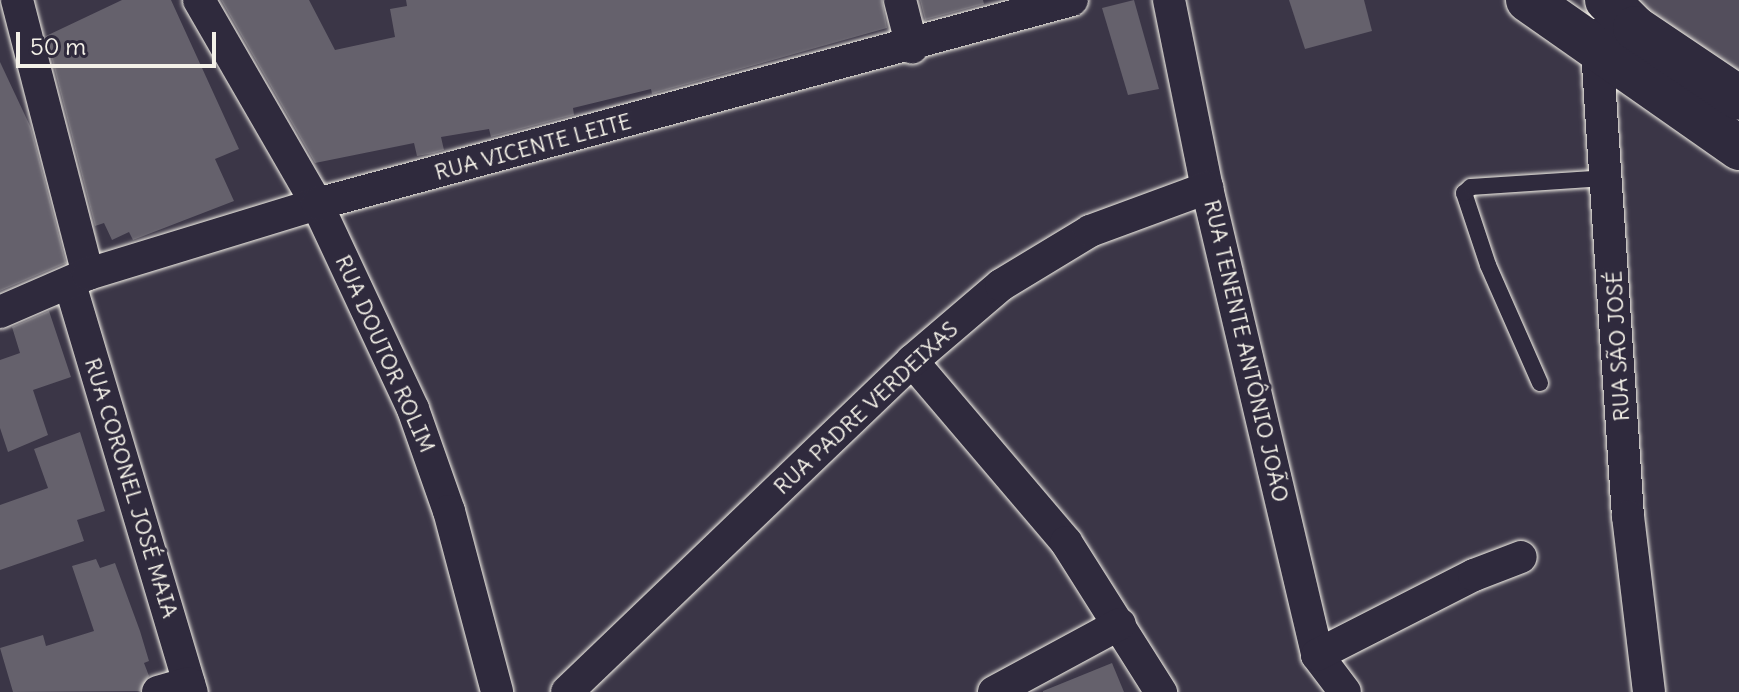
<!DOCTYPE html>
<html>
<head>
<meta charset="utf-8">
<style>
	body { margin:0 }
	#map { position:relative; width:1739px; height:692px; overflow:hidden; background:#3b3647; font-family:Delius,sans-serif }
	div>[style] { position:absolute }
	.green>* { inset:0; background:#534e5c }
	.building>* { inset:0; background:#65616c }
	.roads { filter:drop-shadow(0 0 2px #f4f1e8) drop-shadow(0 0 2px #f4f1e8) }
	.service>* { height:16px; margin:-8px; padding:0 8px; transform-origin:8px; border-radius:8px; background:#2f2a3d }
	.minor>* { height:32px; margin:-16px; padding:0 16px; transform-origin:16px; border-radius:16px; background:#2f2a3d }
	.secondary>* { height:44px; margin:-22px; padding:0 22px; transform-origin:22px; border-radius:22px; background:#2f2a3d }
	span { translate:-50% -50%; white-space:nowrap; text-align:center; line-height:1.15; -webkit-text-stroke:6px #2f2a3d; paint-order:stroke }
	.street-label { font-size:22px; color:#f4f1e8 }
	.scale { position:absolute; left:16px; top:32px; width:200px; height:36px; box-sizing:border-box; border:4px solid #f4f1e8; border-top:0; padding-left:10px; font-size:24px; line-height:28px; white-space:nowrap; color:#f4f1e8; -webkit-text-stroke:6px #2f2a3d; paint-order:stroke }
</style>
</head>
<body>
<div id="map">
	<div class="green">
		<i style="clip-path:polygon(1614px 0,1739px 0,1739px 95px)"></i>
	</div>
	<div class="building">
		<i style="clip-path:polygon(122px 0,171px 0,239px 149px,215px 159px,234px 201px,133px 240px,129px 232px,112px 240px,104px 223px,95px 226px,46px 36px)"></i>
		<i style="clip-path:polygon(221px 0,309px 0,335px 50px,395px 37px,390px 9px,407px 6px,406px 0,882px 0,887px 28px,652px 94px,651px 89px,573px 108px,574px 115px,491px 137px,489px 129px,441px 137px,444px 150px,434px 153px,417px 156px,414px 143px,315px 163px)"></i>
		<i style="clip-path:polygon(920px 0,983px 0,984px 4px,925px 20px)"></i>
		<i style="clip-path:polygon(1134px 0,1159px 89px,1128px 95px,1102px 8px)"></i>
		<i style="clip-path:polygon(1289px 0,1364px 0,1372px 31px,1305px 49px)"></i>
		<i style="clip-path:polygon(0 62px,31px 128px,66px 263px,0 291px)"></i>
		<i style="clip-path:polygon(49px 311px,71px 377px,33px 390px,48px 435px,8px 452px,0 428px,0 360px,20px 353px,12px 327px)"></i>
		<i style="clip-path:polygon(80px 432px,105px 511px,77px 520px,84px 541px,0 570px,0 505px,48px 488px,34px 449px)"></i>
		<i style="clip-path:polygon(96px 559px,100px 568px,115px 563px,140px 631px,149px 661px,144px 663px,149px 676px,140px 691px,13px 692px,0 648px,43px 635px,46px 646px,94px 631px,72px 566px)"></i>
		<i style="clip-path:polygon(1112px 663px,1124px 692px,1043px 692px,1043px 691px)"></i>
	</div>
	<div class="roads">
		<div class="service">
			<i style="left:1540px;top:383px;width:129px;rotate:-113.8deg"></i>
			<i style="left:1488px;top:265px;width:76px;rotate:-108.4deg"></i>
			<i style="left:1464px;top:193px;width:9px;rotate:-41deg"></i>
			<i style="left:1471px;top:187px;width:137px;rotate:-3.8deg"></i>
		</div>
		<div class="minor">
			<i style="left:17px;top:0;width:283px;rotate:75.5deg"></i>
			<i style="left:199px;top:0;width:236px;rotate:60deg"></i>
			<i style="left:317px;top:204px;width:226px;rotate:64.9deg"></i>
			<i style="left:413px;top:409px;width:108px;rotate:70.6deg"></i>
			<i style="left:449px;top:511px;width:187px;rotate:75.1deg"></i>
			<i style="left:900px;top:0;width:49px;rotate:75.7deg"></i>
			<i style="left:1169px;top:0;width:192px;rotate:78.6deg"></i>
			<i style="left:1207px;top:188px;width:480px;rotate:76.7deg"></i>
			<i style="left:1317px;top:655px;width:46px;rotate:52.9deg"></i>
			<i style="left:1596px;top:35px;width:482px;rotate:86.2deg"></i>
			<i style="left:1628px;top:516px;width:177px;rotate:83.2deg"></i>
			<i style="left:70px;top:284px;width:426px;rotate:73.4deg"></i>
			<i style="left:0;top:312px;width:96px;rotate:-23.4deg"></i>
			<i style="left:88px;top:274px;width:239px;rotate:-17deg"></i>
			<i style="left:317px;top:204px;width:782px;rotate:-15.12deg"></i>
			<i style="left:912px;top:361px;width:238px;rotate:49.6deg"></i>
			<i style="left:1066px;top:542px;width:178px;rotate:57.7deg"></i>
			<i style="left:1317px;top:655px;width:176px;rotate:-27deg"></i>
			<i style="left:1474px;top:575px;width:50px;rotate:-21deg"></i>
			<i style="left:158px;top:692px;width:32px;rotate:-16deg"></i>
			<i style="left:567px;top:692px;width:478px;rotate:-43.8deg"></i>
			<i style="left:912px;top:361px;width:117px;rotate:-40.5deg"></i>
			<i style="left:1001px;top:285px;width:104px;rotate:-31.2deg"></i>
			<i style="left:1090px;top:231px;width:125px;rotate:-20.2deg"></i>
			<i style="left:994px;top:692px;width:143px;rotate:-28.4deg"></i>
		</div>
		<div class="secondary">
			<i style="left:1528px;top:0;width:258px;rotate:35deg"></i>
			<i style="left:1607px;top:0;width:40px;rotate:45deg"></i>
			<i style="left:1635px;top:28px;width:125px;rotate:33.9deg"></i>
		</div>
	</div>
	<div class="street-label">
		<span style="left:533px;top:147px;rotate:-15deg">RUA VICENTE LEITE</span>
		<span style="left:1618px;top:346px;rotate:-93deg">RUA SÃO JOSÉ</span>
		<span style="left:1246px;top:351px;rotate:77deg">RUA TENENTE ANTÔNIO JOÃO</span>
		<span style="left:385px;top:354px;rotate:66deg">RUA DOUTOR ROLIM</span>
		<span style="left:866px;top:408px;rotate:-43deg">RUA PADRE VERDEIXAS</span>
		<span style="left:131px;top:488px;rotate:73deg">RUA CORONEL JOSÉ MAIA</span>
	</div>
	<div class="scale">50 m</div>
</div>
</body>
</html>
